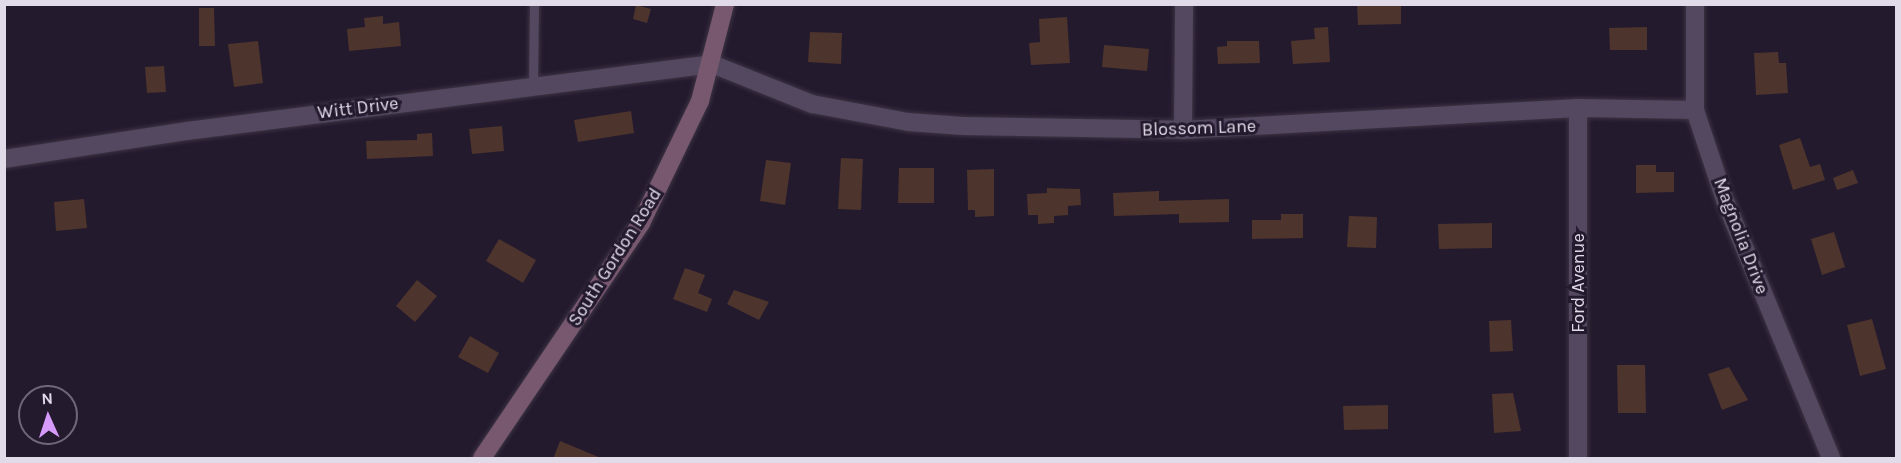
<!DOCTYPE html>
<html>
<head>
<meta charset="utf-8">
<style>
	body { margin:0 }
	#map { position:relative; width:1901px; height:463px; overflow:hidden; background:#241a2e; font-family:Karla,sans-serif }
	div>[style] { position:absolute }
	.building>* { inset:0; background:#4d342c }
	.roads { filter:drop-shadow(0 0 2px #3c3444) drop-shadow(0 0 2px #3c3444) }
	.lane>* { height:9px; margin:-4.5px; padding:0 4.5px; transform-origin:4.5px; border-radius:4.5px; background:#53485f }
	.street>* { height:18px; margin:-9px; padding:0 9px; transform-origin:9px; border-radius:9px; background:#53485f }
	.secondary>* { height:18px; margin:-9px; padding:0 9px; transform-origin:9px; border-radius:9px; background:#78586f }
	span { translate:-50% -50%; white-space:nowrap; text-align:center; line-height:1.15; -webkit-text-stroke:6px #241a2e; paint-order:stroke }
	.street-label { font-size:18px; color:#e1dbe9 }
	.frame { position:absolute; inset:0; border:6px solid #e1dbe9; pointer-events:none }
	.north { position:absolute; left:18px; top:385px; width:60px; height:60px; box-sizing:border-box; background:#241a2e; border:2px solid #706779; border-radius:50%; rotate:357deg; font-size:16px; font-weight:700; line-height:24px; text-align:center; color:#e1dbe9 }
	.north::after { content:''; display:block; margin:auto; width:21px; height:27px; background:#d69bfa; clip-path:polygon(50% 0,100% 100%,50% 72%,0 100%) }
</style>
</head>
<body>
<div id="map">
	<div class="building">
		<i style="clip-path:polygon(1357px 4px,1401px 4px,1401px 24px,1358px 25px)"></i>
		<i style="clip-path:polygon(636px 5px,651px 9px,647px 23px,633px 19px)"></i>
		<i style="clip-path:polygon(199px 8px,214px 8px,215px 46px,199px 46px)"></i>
		<i style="clip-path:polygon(383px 16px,383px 24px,399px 22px,401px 46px,349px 51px,347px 29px,365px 27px,364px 18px)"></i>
		<i style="clip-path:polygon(1067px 17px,1070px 63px,1031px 65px,1029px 43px,1040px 42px,1039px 19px)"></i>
		<i style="clip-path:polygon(1328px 27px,1330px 62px,1293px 64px,1291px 41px,1315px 39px,1314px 28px)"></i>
		<i style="clip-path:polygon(1647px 27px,1647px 50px,1610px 50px,1609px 28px)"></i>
		<i style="clip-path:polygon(810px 32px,842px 33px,841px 64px,808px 62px)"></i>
		<i style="clip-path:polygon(258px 41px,263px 83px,234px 87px,228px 44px)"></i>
		<i style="clip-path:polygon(1227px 41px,1259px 41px,1260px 63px,1218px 64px,1217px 47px,1227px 46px)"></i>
		<i style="clip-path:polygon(1104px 45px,1149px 49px,1147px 71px,1102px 67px)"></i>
		<i style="clip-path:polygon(1778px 52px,1779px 63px,1786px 63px,1788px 93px,1756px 95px,1754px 53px)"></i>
		<i style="clip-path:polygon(164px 66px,166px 92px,147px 93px,145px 67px)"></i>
		<i style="clip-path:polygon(631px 111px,634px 133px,578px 142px,574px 120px)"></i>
		<i style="clip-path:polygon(502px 126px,504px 151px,472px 154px,469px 129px)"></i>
		<i style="clip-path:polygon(432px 133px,433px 156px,367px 159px,366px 141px,417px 140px,417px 134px)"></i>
		<i style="clip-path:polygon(1800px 138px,1810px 167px,1820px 164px,1825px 180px,1793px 190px,1779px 145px)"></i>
		<i style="clip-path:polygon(841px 158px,863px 159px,861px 210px,838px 209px)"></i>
		<i style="clip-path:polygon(766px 160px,791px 163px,785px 205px,760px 201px)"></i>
		<i style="clip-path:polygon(1636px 165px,1656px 165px,1656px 172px,1674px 172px,1674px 192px,1636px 193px)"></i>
		<i style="clip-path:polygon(899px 168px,934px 168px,934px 203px,898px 203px)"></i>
		<i style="clip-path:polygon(994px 169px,994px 216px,975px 217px,975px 210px,968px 210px,967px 170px)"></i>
		<i style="clip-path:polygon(1853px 170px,1858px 183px,1837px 190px,1833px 178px)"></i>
		<i style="clip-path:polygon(1047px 188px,1080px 189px,1081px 205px,1068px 206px,1068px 215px,1054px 216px,1054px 223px,1038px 224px,1038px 215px,1028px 215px,1027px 194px,1047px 193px)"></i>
		<i style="clip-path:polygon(1159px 191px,1159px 201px,1229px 199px,1229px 222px,1179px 223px,1179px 214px,1114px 216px,1113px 193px)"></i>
		<i style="clip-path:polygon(84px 199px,87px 228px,56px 231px,54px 202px)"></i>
		<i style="clip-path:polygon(1281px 214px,1303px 214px,1303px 238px,1252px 239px,1252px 220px,1281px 220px)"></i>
		<i style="clip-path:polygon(1349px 216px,1377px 217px,1376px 248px,1347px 247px)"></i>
		<i style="clip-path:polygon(1492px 223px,1492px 248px,1439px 249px,1438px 224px)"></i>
		<i style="clip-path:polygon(1834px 232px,1845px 267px,1822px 275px,1811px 239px)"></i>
		<i style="clip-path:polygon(499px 239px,536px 260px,523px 283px,486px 261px)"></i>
		<i style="clip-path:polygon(685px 268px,705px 275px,698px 293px,712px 299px,707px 312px,673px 299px)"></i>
		<i style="clip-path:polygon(417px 280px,437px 296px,415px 322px,396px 306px)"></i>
		<i style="clip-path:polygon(734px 290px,769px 302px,759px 320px,727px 304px)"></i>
		<i style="clip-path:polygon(1872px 319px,1886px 369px,1860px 376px,1847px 325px)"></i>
		<i style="clip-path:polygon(1511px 320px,1513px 351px,1490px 352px,1489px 321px)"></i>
		<i style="clip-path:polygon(470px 336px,499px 353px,488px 373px,458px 357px)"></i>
		<i style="clip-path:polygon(1617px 365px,1645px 365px,1646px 413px,1618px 413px)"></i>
		<i style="clip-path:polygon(1729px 367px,1748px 400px,1722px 410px,1708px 374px)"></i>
		<i style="clip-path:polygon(1513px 393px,1521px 431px,1494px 433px,1492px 394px)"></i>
		<i style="clip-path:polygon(1388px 405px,1388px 429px,1344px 430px,1343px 406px)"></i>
		<i style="clip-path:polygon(560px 441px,601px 458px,601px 459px,553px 459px)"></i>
	</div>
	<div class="roads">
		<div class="lane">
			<i style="left:533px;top:86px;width:82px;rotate:-89.3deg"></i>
		</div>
		<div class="street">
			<i style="left:1695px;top:4px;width:106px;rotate:90deg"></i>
			<i style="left:1695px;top:110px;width:98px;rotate:71.6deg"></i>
			<i style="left:1726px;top:203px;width:276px;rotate:67.6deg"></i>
			<i style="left:1183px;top:130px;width:126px;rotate:-89.5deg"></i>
			<i style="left:4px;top:159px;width:185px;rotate:-8.7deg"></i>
			<i style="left:187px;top:131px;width:529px;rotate:-7.27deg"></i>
			<i style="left:712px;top:64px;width:108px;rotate:21.8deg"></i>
			<i style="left:812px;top:104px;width:98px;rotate:10.6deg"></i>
			<i style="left:908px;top:122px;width:55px;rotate:4.2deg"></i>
			<i style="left:963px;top:126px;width:220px;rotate:1deg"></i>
			<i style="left:1183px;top:130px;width:396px;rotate:-3.2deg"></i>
			<i style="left:1578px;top:108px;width:117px;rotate:1deg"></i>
			<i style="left:1578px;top:458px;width:350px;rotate:-90deg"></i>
		</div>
		<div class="secondary">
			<i style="left:482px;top:458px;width:284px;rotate:-55.9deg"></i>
			<i style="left:641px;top:223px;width:136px;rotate:-64.2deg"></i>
			<i style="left:700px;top:101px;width:100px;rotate:-75.5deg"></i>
		</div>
	</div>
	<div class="street-label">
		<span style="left:358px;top:108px;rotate:-7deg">Witt Drive</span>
		<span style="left:1199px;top:128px;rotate:-2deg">Blossom Lane</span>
		<span style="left:1741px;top:236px;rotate:69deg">Magnolia Drive</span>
		<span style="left:615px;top:257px;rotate:-58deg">South Gordon Road</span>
		<span style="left:1578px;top:283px;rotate:-90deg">Ford Avenue</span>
	</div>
	<div class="frame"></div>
	<div class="north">N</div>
</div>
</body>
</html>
